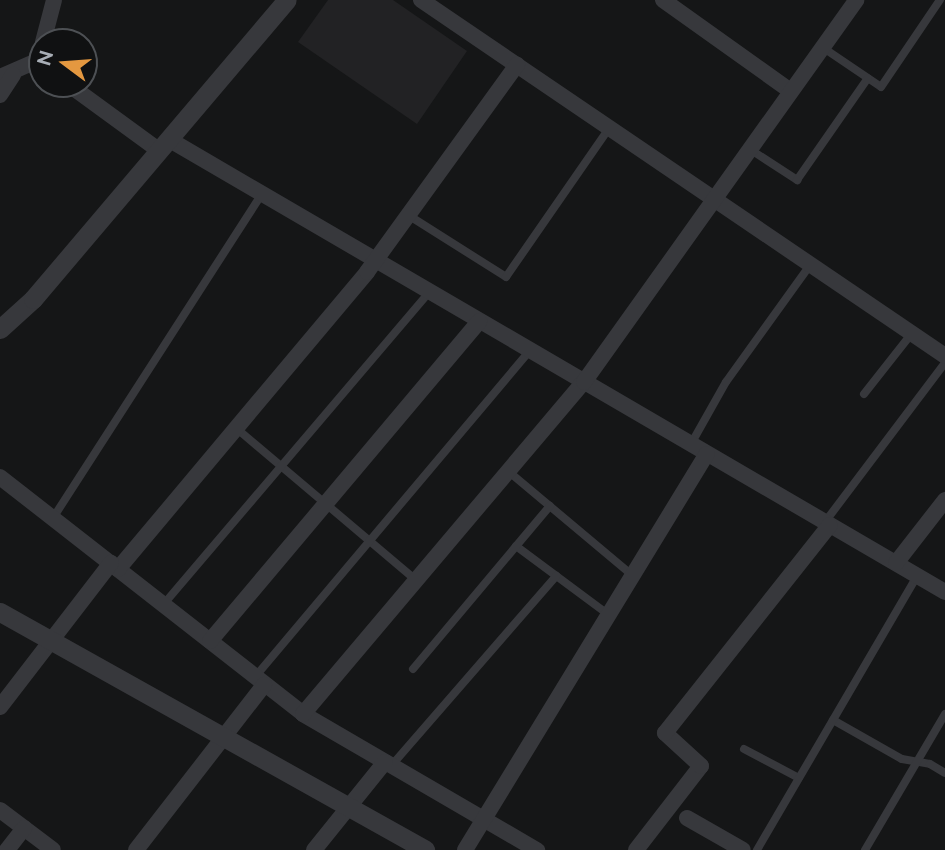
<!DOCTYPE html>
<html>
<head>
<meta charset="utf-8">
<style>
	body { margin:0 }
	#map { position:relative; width:945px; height:850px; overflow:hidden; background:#151617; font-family:Raleway,sans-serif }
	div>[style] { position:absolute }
	.built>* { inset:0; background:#222224 }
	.service>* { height:8px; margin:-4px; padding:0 4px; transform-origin:4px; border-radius:4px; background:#37383c }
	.minor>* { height:16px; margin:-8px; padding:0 8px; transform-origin:8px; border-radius:8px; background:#37383c }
	.tertiary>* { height:19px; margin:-9.5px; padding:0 9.5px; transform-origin:9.5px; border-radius:9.5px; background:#37383c }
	span { translate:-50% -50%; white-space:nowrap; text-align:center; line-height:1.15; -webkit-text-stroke:7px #101112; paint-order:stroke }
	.north { position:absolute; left:28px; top:28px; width:70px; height:70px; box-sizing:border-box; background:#101112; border:2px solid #4d5054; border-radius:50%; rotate:286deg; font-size:19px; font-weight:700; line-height:28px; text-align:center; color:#a8aeb6 }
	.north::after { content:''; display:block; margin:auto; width:24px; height:32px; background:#e49840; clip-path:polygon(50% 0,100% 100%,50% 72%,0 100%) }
</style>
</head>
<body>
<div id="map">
	<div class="built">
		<i style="clip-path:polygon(328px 0,393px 0,467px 51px,417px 124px,298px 42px)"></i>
	</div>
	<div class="service">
		<i style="left:822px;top:47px;width:71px;rotate:34.1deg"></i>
		<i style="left:881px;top:87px;width:105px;rotate:-55.9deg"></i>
		<i style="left:748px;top:148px;width:59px;rotate:33.1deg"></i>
		<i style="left:797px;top:180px;width:124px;rotate:-55.2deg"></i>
		<i style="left:408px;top:215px;width:116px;rotate:32.3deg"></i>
		<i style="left:506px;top:277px;width:181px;rotate:-55.3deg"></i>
		<i style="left:864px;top:394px;width:78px;rotate:-51.8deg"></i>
		<i style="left:236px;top:428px;width:236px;rotate:40.2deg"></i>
		<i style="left:691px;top:444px;width:71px;rotate:-60.6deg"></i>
		<i style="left:726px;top:382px;width:144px;rotate:-54.3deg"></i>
		<i style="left:508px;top:471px;width:163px;rotate:40deg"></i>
		<i style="left:53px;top:518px;width:386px;rotate:-57.2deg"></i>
		<i style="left:825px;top:522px;width:199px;rotate:-53deg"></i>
		<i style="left:516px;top:546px;width:116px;rotate:36.6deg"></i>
		<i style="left:163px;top:605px;width:411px;rotate:-49.6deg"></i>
		<i style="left:413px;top:669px;width:213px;rotate:-50deg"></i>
		<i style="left:255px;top:677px;width:426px;rotate:-49.9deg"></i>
		<i style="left:833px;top:720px;width:79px;rotate:29.5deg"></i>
		<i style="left:902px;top:759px;width:28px;rotate:10deg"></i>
		<i style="left:930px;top:764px;width:17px;rotate:31deg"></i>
		<i style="left:744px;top:749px;width:62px;rotate:27.8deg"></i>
		<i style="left:391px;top:766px;width:252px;rotate:-49deg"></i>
		<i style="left:757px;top:850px;width:317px;rotate:-59.7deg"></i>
		<i style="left:865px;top:850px;width:158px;rotate:-59.5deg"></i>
	</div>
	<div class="minor">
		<i style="left:421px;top:0;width:633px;rotate:34.19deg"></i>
		<i style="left:663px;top:0;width:155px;rotate:35.5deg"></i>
		<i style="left:43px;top:42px;width:43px;rotate:-75.3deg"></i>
		<i style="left:0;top:77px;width:43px;rotate:-23.6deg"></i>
		<i style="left:68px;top:84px;width:114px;rotate:36.1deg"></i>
		<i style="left:0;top:95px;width:24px;rotate:-57deg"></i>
		<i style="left:170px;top:140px;width:897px;rotate:30.25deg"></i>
		<i style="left:0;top:477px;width:385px;rotate:38deg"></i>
		<i style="left:303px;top:714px;width:271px;rotate:30.2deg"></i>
		<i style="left:896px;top:563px;width:80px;rotate:-52.1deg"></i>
		<i style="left:118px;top:569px;width:388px;rotate:-50deg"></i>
		<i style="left:367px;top:272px;width:256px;rotate:-54.1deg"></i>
		<i style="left:210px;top:641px;width:418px;rotate:-49.9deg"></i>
		<i style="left:0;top:707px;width:182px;rotate:-52.4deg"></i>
		<i style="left:303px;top:714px;width:435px;rotate:-49.8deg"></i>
		<i style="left:584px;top:382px;width:469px;rotate:-54.5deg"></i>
		<i style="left:0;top:810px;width:66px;rotate:37deg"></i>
		<i style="left:687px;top:818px;width:64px;rotate:29.7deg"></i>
		<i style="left:7px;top:850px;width:28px;rotate:-52deg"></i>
		<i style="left:136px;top:850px;width:209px;rotate:-52.2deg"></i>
		<i style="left:314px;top:850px;width:113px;rotate:-51.1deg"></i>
		<i style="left:465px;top:850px;width:464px;rotate:-58.6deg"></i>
		<i style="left:636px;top:850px;width:106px;rotate:-52.3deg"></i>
		<i style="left:701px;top:766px;width:49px;rotate:-137.5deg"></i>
		<i style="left:665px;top:733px;width:265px;rotate:-51.6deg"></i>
	</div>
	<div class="tertiary">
		<i style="left:0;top:329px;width:45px;rotate:-42.3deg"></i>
		<i style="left:33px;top:299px;width:392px;rotate:-49.7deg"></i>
		<i style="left:0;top:612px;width:487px;rotate:29.2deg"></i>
	</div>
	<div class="north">N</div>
</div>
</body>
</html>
